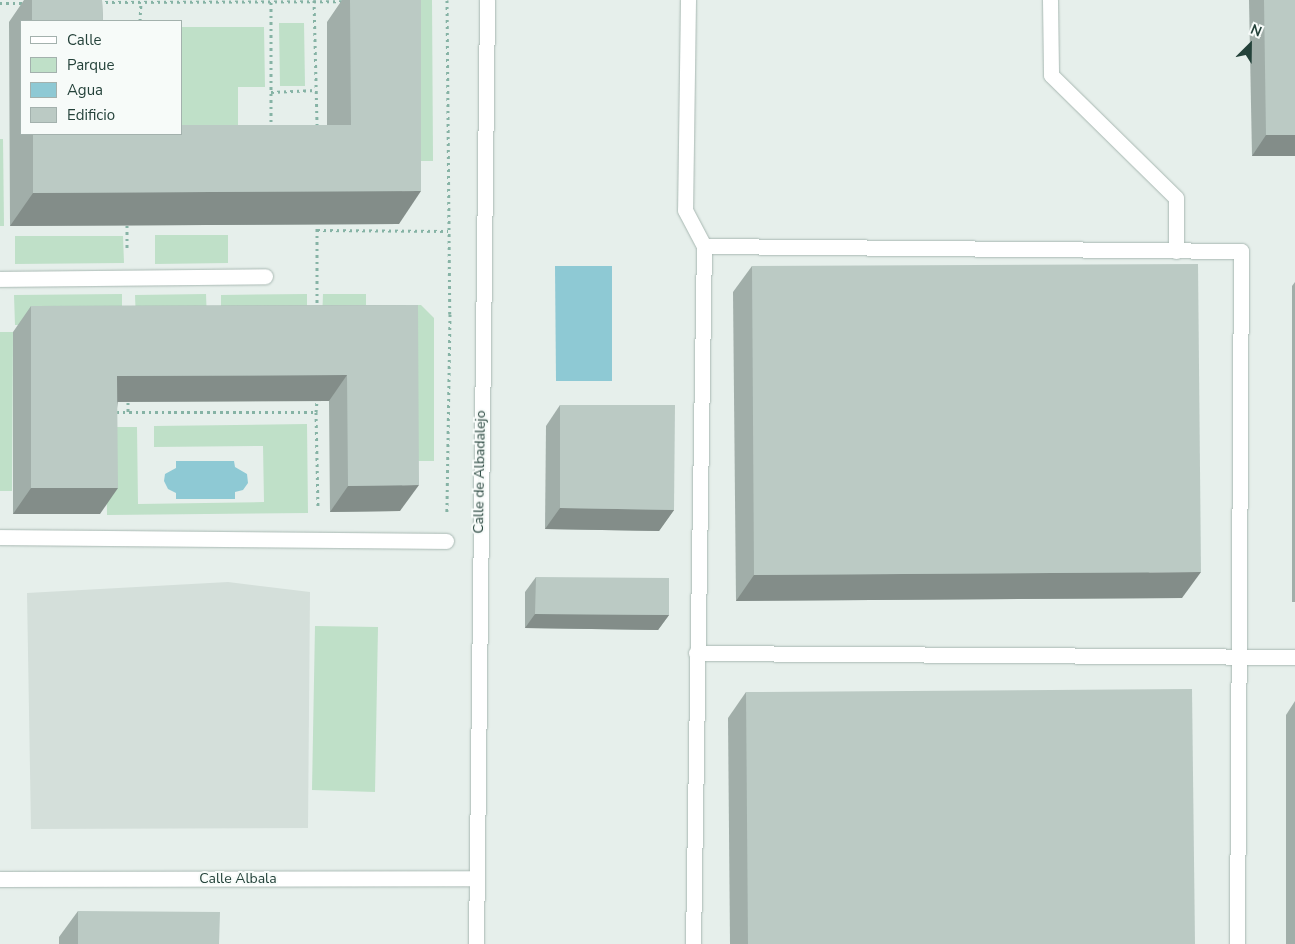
<!DOCTYPE html>
<html>
<head>
<meta charset="utf-8">
<style>
	body { margin:0 }
	#map { position:relative; width:1295px; height:944px; overflow:hidden; background:#e6efeb; font-family:"Nunito Sans",sans-serif }
	div>[style] { position:absolute }
	.built>* { inset:0; background:#d4dfda }
	.green>* { inset:0; background:#bfe0c8 }
	.water>* { inset:0; background:#8ec9d4 }
	.path>* { height:3px; margin-top:-1.5px; transform-origin:0; background:repeating-linear-gradient(90deg,#86b3a5 0 2.5px,transparent 0 6.5px) }
	.roads { filter:drop-shadow(0 0 1px #a8b8b2) drop-shadow(0 0 1px #a8b8b2) }
	.minor>* { height:15px; margin:-7.5px; padding:0 7.5px; transform-origin:7.5px; border-radius:7.5px; background:#fff }
	.wall>* { inset:0; background:#a1aea9 }
	.shaded-wall>* { inset:0; background:#838d89 }
	.building>* { inset:0; background:#bbcac4 }
	span { translate:-50% -50%; white-space:nowrap; text-align:center; line-height:1.15; -webkit-text-stroke:4px #f7fbf9; paint-order:stroke }
	.street-label { font-size:14px; color:#24423a }
	.legend { position:absolute; left:20px; top:20px; width:162px; height:115px; box-sizing:border-box; background:#f7fbf9; border:1px solid #a3b1ad; margin:0; padding:6px 9px; list-style:none; font-size:15px; color:#24423a }
	.legend li { display:flex; align-items:center; gap:10px; height:25px }
	.legend b { width:25px; border:1px solid #a3b1ad }
	.north { position:absolute; left:1225px; top:20px; width:50px; height:50px; -webkit-text-stroke:4px #f7fbf9; paint-order:stroke; rotate:23deg; font-size:14px; font-weight:700; line-height:20px; text-align:center; color:#24423a }
	.north::after { content:''; display:block; margin:auto; width:18px; height:22px; background:#24423a; clip-path:polygon(50% 0,100% 100%,50% 72%,0 100%) }
</style>
</head>
<body>
<div id="map">
	<div class="built">
		<i style="clip-path:polygon(228px 582px,310px 592px,308px 828px,31px 829px,27px 593px)"></i>
	</div>
	<div class="green">
		<i style="clip-path:polygon(396px 0,432px 0,433px 161px,398px 161px)"></i>
		<i style="clip-path:polygon(279px 23px,304px 23px,305px 86px,280px 86px)"></i>
		<i style="clip-path:polygon(181px 27px,264px 27px,265px 87px,238px 87px,238px 126px,181px 126px)"></i>
		<i style="clip-path:polygon(0 139px,3px 139px,4px 226px,0 226px)"></i>
		<i style="clip-path:polygon(155px 235px,228px 235px,228px 263px,155px 264px)"></i>
		<i style="clip-path:polygon(15px 236px,123px 236px,124px 263px,15px 264px)"></i>
		<i style="clip-path:polygon(122px 294px,122px 324px,15px 325px,14px 295px)"></i>
		<i style="clip-path:polygon(206px 294px,207px 322px,136px 323px,135px 295px)"></i>
		<i style="clip-path:polygon(307px 294px,307px 321px,221px 322px,221px 295px)"></i>
		<i style="clip-path:polygon(323px 294px,366px 294px,366px 322px,322px 323px)"></i>
		<i style="clip-path:polygon(399px 305px,421px 305px,434px 318px,434px 461px,400px 461px)"></i>
		<i style="clip-path:polygon(0 332px,13px 332px,12px 491px,0 491px)"></i>
		<i style="clip-path:polygon(307px 424px,308px 513px,107px 515px,106px 427px,137px 427px,138px 504px,264px 502px,263px 446px,154px 447px,154px 426px)"></i>
		<i style="clip-path:polygon(315px 626px,378px 627px,375px 792px,312px 790px)"></i>
	</div>
	<div class="water">
		<i style="clip-path:polygon(555px 266px,612px 266px,612px 381px,556px 381px)"></i>
		<i style="clip-path:polygon(176px 461px,234px 461px,235px 467px,247px 474px,248px 483px,243px 490px,235px 492px,235px 499px,176px 499px,176px 493px,168px 489px,164px 481px,165px 474px,176px 468px)"></i>
	</div>
	<div class="path">
		<i style="left:314px;top:0;width:127px;rotate:88.6deg"></i>
		<i style="left:447px;top:0;width:314px;rotate:89.5deg"></i>
		<i style="left:450px;top:314px;width:199px;rotate:90.9deg"></i>
		<i style="left:99px;top:2px;width:247px;rotate:-0.2deg"></i>
		<i style="left:0;top:3px;width:26px"></i>
		<i style="left:140px;top:21px;width:19px;rotate:-87deg"></i>
		<i style="left:271px;top:92px;width:45px;rotate:-2.5deg"></i>
		<i style="left:271px;top:128px;width:127px;rotate:-90deg"></i>
		<i style="left:127px;top:225px;width:24px;rotate:90deg"></i>
		<i style="left:317px;top:230px;width:131px;rotate:0.4deg"></i>
		<i style="left:317px;top:309px;width:84px;rotate:-90deg"></i>
		<i style="left:128px;top:402px;width:10px;rotate:90deg"></i>
		<i style="left:116px;top:412px;width:200px"></i>
		<i style="left:316px;top:412px;width:96px;rotate:88.8deg"></i>
		<i style="left:316px;top:412px;width:11px;rotate:-85deg"></i>
	</div>
	<div class="roads">
		<div class="minor">
			<i style="left:688px;top:0;width:210px;rotate:90.8deg"></i>
			<i style="left:685px;top:210px;width:41px;rotate:62.2deg"></i>
			<i style="left:1050px;top:0;width:75px;rotate:89.2deg"></i>
			<i style="left:1051px;top:75px;width:175px;rotate:44.5deg"></i>
			<i style="left:1176px;top:198px;width:53px;rotate:90deg"></i>
			<i style="left:0;top:279px;width:265px;rotate:-0.6deg"></i>
			<i style="left:0;top:537px;width:446px;rotate:0.5deg"></i>
			<i style="left:696px;top:653px;width:599px;rotate:0.38deg"></i>
			<i style="left:0;top:879px;width:476px;rotate:-0.1deg"></i>
			<i style="left:476px;top:944px;width:944px;rotate:-89.33deg"></i>
			<i style="left:693px;top:944px;width:698px;rotate:-89.1deg"></i>
			<i style="left:704px;top:246px;width:537px;rotate:0.53deg"></i>
			<i style="left:1241px;top:251px;width:693px;rotate:90.33deg"></i>
		</div>
	</div>
	<div class="wall">
		<i style="clip-path:polygon(24px 0,102px 0,103px 21px,21px 21px,21px 134px,181px 134px,327px 125px,327px 22px,342px 0,421px 0,399px 224px,10px 226px,9px 22px)"></i>
		<i style="clip-path:polygon(1249px 0,1295px 0,1295px 156px,1252px 156px)"></i>
		<i style="clip-path:polygon(752px 266px,1182px 598px,736px 601px,733px 292px)"></i>
		<i style="clip-path:polygon(1295px 282px,1295px 602px,1292px 602px,1292px 286px)"></i>
		<i style="clip-path:polygon(418px 305px,400px 511px,330px 512px,329px 401px,118px 402px,100px 514px,13px 514px,13px 332px,31px 306px)"></i>
		<i style="clip-path:polygon(560px 405px,674px 510px,659px 531px,545px 529px,546px 426px)"></i>
		<i style="clip-path:polygon(536px 577px,669px 615px,658px 630px,525px 628px,525px 592px)"></i>
		<i style="clip-path:polygon(746px 692px,1195px 944px,730px 944px,728px 718px)"></i>
		<i style="clip-path:polygon(1295px 701px,1295px 944px,1286px 944px,1286px 715px)"></i>
		<i style="clip-path:polygon(78px 911px,219px 944px,59px 944px,59px 937px)"></i>
	</div>
	<div class="shaded-wall">
		<i style="clip-path:polygon(1266px 135px,1295px 135px,1295px 156px,1252px 156px)"></i>
		<i style="clip-path:polygon(421px 191px,399px 224px,10px 226px,33px 193px)"></i>
		<i style="clip-path:polygon(347px 375px,329px 401px,99px 402px,117px 376px)"></i>
		<i style="clip-path:polygon(419px 485px,400px 511px,330px 512px,348px 486px)"></i>
		<i style="clip-path:polygon(31px 488px,118px 488px,100px 514px,13px 514px)"></i>
		<i style="clip-path:polygon(560px 508px,674px 510px,659px 531px,545px 529px)"></i>
		<i style="clip-path:polygon(1201px 572px,1182px 598px,736px 601px,754px 575px)"></i>
		<i style="clip-path:polygon(535px 614px,669px 615px,658px 630px,525px 628px)"></i>
	</div>
	<div class="building">
		<i style="clip-path:polygon(32px 0,102px 0,103px 21px,32px 21px)"></i>
		<i style="clip-path:polygon(350px 0,421px 0,421px 191px,33px 193px,33px 134px,181px 134px,181px 125px,351px 125px)"></i>
		<i style="clip-path:polygon(1264px 0,1295px 0,1295px 135px,1266px 135px)"></i>
		<i style="clip-path:polygon(1198px 264px,1201px 572px,754px 575px,752px 266px)"></i>
		<i style="clip-path:polygon(418px 305px,419px 485px,348px 486px,347px 375px,117px 376px,118px 488px,31px 488px,31px 306px)"></i>
		<i style="clip-path:polygon(560px 405px,675px 405px,674px 510px,560px 508px)"></i>
		<i style="clip-path:polygon(536px 577px,669px 578px,669px 615px,535px 614px)"></i>
		<i style="clip-path:polygon(1192px 689px,1195px 944px,748px 944px,746px 692px)"></i>
		<i style="clip-path:polygon(78px 911px,220px 912px,219px 944px,78px 944px)"></i>
	</div>
	<div class="street-label">
		<span style="left:480px;top:472px;rotate:-89deg">Calle de Albadalejo</span>
		<span style="left:238px;top:879px">Calle Albala</span>
	</div>
	<ul class="legend">
	<li><b style="height:6px;background:#fff"></b>Calle</li>
	<li><b style="height:14px;background:#bfe0c8"></b>Parque</li>
	<li><b style="height:14px;background:#8ec9d4"></b>Agua</li>
	<li><b style="height:14px;background:#bbcac4"></b>Edificio</li>
	</ul>
	<div class="north">N</div>
</div>
</body>
</html>
